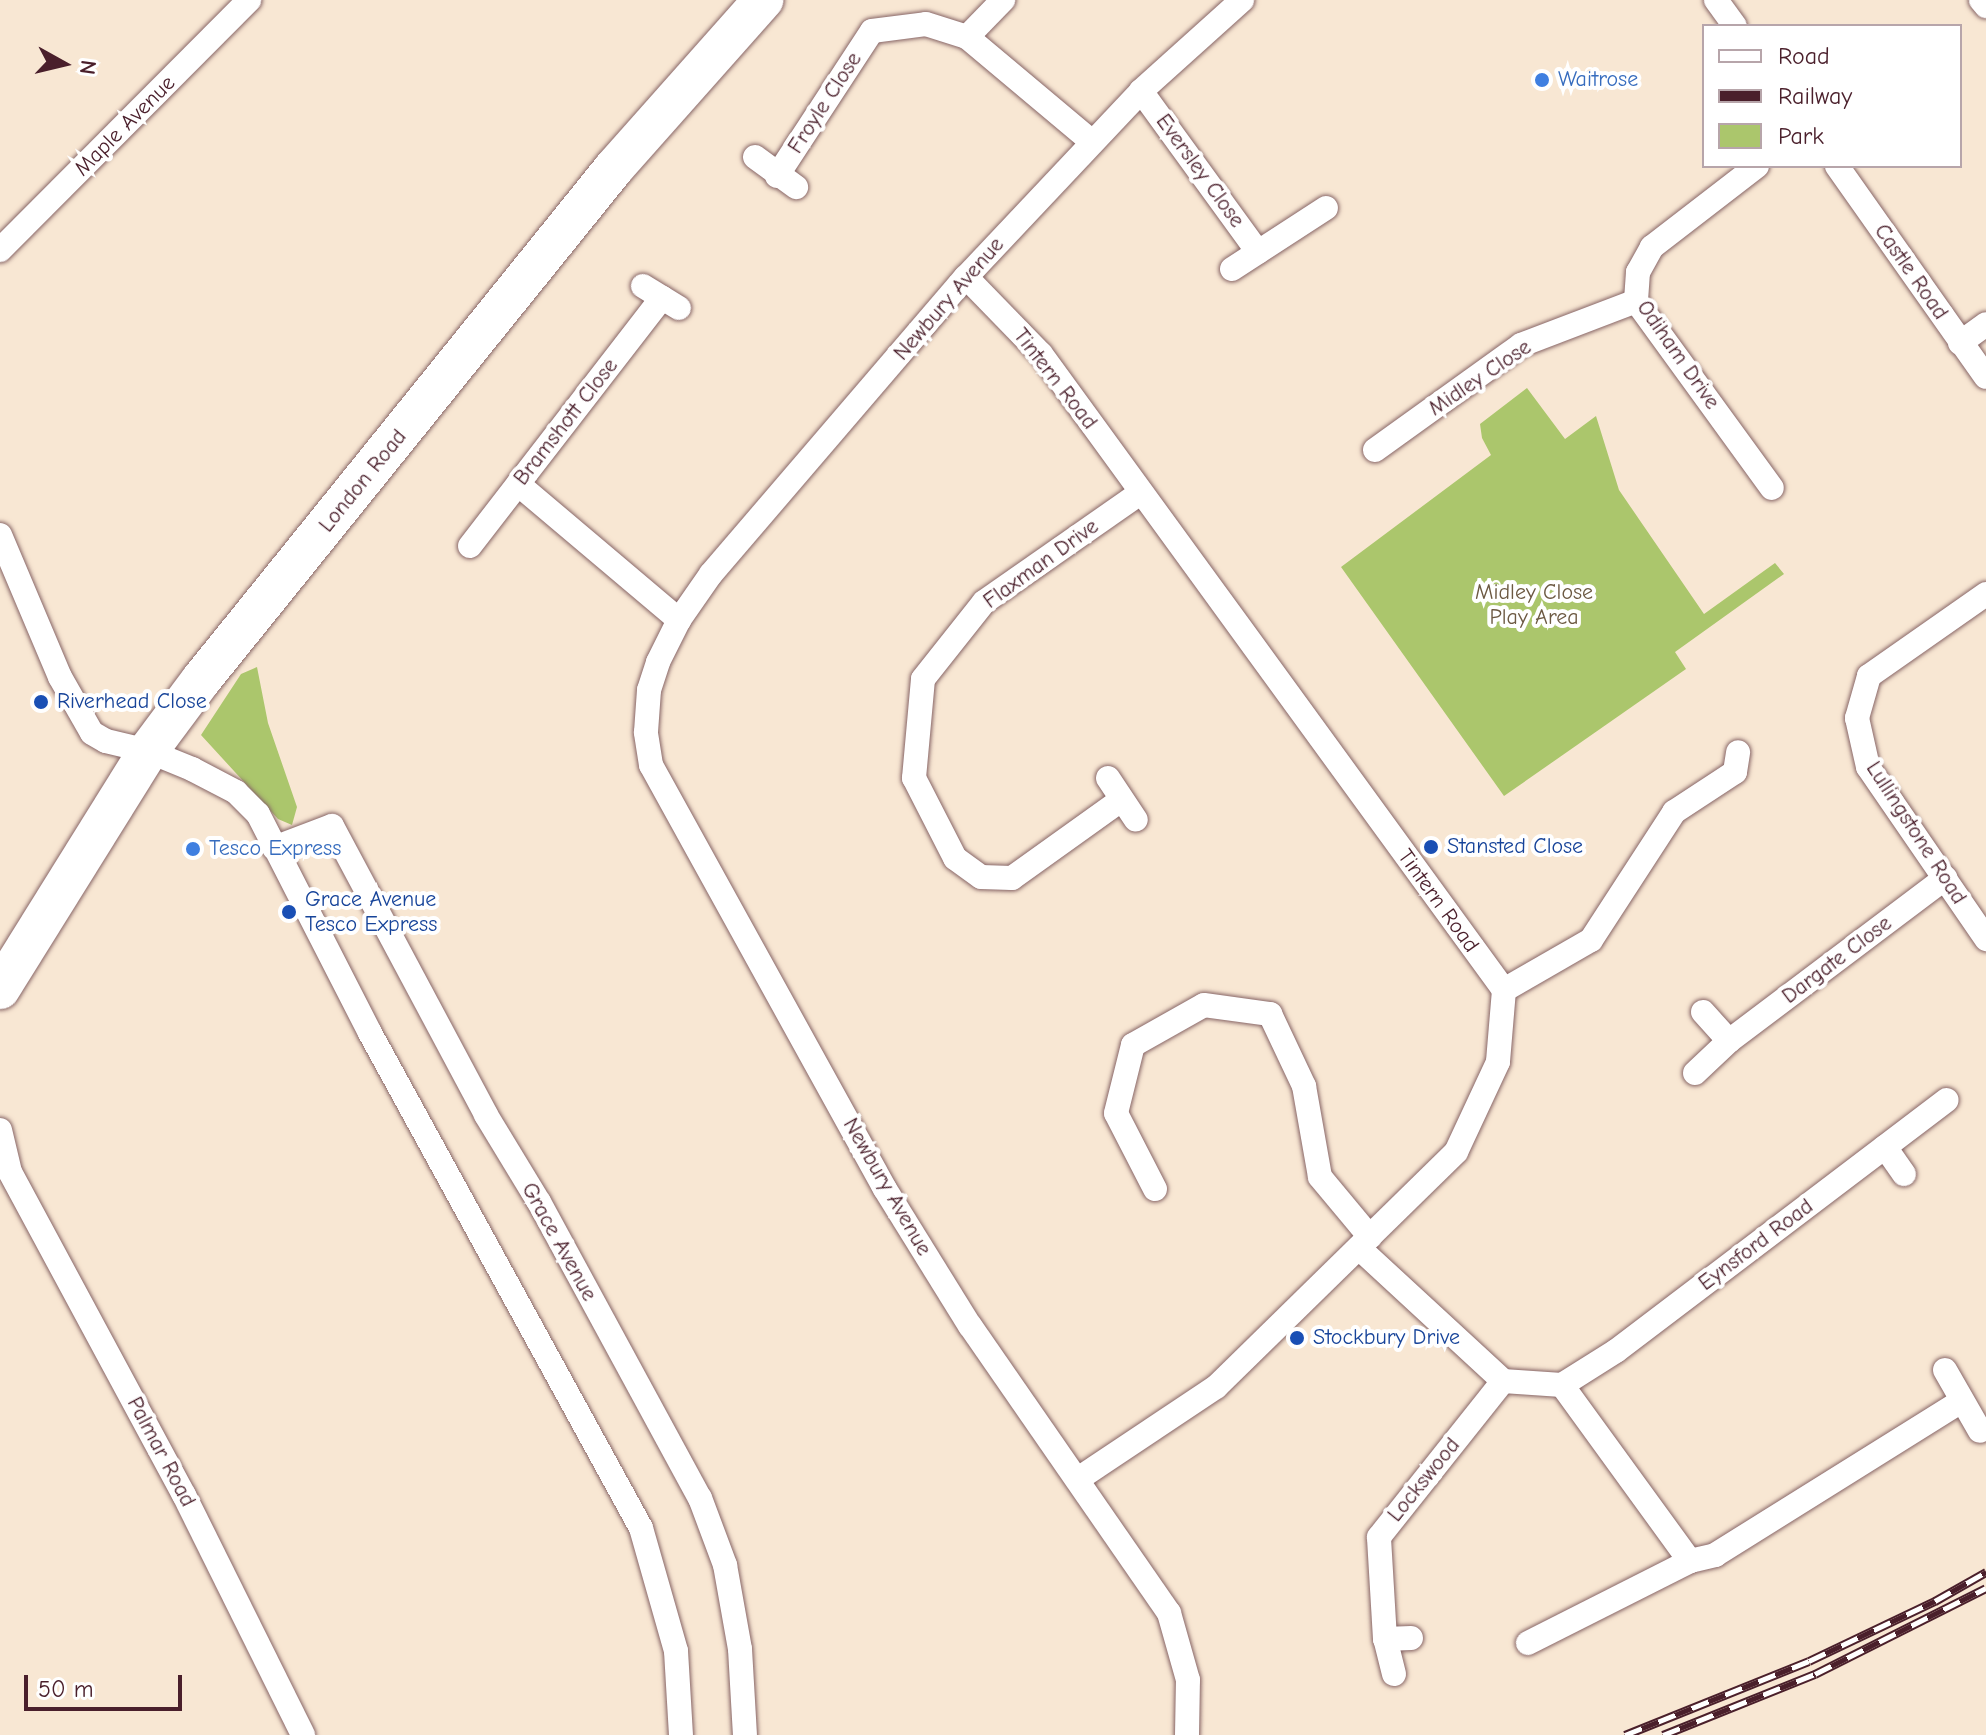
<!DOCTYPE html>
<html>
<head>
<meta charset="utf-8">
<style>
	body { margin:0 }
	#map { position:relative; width:1986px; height:1735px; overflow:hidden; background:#f8e7d3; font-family:"Comic Neue",sans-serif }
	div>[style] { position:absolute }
	.green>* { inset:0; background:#abc66c }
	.roads { filter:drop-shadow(0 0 2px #876566) drop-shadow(0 0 2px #876566) }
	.street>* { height:24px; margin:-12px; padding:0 12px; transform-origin:12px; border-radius:12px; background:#fff }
	.primary>* { height:40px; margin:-20px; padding:0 20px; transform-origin:20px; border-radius:20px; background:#fff }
	.rail>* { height:9px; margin-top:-4.5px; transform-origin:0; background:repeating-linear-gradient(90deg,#fff 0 18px,#4a1f2b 0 36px); box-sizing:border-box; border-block:2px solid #4a1f2b }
	.dots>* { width:22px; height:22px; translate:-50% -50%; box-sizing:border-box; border:4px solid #fff; border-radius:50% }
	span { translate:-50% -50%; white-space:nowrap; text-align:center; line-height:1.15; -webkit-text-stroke:8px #fff; paint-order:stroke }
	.shop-label { font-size:22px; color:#366cbe }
	.left { translate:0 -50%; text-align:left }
	.street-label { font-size:22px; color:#4a1f2b }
	.park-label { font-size:22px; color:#6c5942 }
	.transit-label { font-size:22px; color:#164399 }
	.legend { position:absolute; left:1702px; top:24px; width:260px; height:144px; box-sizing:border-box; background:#fff; border:2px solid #b7a5aa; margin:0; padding:10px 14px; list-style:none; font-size:24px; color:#4a1f2b }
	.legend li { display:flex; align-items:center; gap:16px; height:40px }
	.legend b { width:40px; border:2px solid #b7a5aa }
	.north { position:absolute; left:24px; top:24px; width:80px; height:80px; -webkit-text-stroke:6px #fff; paint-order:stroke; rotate:98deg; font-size:22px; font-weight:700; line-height:32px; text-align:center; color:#4a1f2b }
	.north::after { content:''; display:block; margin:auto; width:28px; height:36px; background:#4a1f2b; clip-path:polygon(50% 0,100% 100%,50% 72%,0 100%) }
	.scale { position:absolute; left:24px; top:1675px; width:158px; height:36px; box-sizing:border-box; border:4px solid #4a1f2b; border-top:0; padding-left:10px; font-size:24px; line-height:28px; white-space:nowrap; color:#4a1f2b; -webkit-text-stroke:6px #fff; paint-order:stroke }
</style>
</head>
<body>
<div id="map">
	<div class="green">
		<i style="clip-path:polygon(1527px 388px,1565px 439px,1596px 416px,1619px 490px,1704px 614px,1775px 563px,1784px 574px,1675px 652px,1686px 669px,1504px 796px,1341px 567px,1491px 455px,1482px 438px,1480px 424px)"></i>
		<i style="clip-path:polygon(257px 667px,268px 723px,297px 807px,292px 825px,278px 819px,201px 735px,241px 674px)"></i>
	</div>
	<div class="roads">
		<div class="street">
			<i style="left:1716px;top:0;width:32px;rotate:54deg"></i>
			<i style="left:1981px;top:0;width:8px;rotate:50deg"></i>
			<i style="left:967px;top:37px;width:52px;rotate:-45.8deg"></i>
			<i style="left:1141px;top:91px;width:199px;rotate:54deg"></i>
			<i style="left:755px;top:157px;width:51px;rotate:36.2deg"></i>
			<i style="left:1757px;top:166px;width:133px;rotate:142.4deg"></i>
			<i style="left:1652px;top:247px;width:29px;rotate:119deg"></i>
			<i style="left:1638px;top:272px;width:29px;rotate:94deg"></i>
			<i style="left:1636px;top:301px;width:231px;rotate:54deg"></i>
			<i style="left:1837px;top:166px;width:258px;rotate:54.8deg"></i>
			<i style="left:777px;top:176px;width:173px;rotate:-56.8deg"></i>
			<i style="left:872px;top:31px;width:54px;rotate:-7.4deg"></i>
			<i style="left:926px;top:24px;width:43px;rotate:17.6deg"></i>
			<i style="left:967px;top:37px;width:163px;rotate:40deg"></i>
			<i style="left:0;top:250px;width:353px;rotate:-45.1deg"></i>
			<i style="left:1232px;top:269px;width:112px;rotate:-33deg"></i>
			<i style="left:966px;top:277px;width:107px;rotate:45.8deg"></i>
			<i style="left:1041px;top:354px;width:787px;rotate:53.95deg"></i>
			<i style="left:1504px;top:990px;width:72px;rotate:94.8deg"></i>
			<i style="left:1498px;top:1062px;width:99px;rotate:115deg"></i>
			<i style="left:1456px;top:1152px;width:336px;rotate:135.6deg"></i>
			<i style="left:1216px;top:1387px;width:166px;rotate:146.3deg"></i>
			<i style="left:643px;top:286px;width:42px;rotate:31.4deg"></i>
			<i style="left:1960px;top:343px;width:32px;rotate:-36deg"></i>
			<i style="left:1375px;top:450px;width:180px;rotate:-35.7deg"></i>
			<i style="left:1521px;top:345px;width:123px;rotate:-20.9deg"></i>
			<i style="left:518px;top:484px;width:211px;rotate:40.2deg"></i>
			<i style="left:0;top:535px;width:154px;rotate:67.1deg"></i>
			<i style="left:60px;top:677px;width:64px;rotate:60.3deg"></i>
			<i style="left:92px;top:733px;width:16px;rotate:30deg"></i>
			<i style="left:106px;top:741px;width:43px;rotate:13.4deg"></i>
			<i style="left:148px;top:751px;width:48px;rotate:22.2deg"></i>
			<i style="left:192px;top:769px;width:50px;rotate:27.6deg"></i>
			<i style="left:236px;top:792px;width:31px;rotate:45deg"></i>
			<i style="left:258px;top:814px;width:246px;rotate:62.9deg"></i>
			<i style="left:370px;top:1033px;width:564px;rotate:61.3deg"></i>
			<i style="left:641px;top:1528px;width:128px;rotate:74.1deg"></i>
			<i style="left:676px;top:1651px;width:84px;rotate:86.6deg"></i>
			<i style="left:470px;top:546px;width:314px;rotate:-52.3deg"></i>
			<i style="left:1986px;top:594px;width:143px;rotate:145deg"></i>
			<i style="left:1869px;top:676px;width:44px;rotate:105.9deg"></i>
			<i style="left:1857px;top:718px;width:50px;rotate:77.3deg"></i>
			<i style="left:1868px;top:767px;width:209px;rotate:55.5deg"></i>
			<i style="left:1108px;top:778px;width:50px;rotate:56.3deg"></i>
			<i style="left:1121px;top:800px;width:134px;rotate:144.4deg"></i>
			<i style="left:1012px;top:878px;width:31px;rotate:-178deg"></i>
			<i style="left:981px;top:877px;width:32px;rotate:-144deg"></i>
			<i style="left:955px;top:858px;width:90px;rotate:-117.1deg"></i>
			<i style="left:914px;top:778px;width:99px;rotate:-84.8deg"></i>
			<i style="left:923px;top:679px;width:98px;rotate:-51.6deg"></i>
			<i style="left:984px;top:602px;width:190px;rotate:-34.9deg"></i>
			<i style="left:274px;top:848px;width:62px;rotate:-20.8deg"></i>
			<i style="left:332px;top:826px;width:327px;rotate:61.9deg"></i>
			<i style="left:486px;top:1115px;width:102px;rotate:58.7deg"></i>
			<i style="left:539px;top:1202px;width:337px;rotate:61.5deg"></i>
			<i style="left:700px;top:1498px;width:72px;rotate:69.5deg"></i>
			<i style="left:725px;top:1565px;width:85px;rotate:79.9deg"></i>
			<i style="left:740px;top:1649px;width:86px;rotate:86.7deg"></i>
			<i style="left:1504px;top:990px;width:100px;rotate:-29.9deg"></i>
			<i style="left:1591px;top:940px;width:153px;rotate:-57deg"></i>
			<i style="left:1674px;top:812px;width:73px;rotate:-33.3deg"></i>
			<i style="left:1735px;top:772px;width:20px;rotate:-81deg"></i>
			<i style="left:1703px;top:1012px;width:39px;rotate:48deg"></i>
			<i style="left:1695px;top:1073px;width:47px;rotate:-43.3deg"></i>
			<i style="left:1729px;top:1041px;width:271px;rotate:-37deg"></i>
			<i style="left:0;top:1130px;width:43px;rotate:76.6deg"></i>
			<i style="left:10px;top:1172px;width:367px;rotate:61.7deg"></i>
			<i style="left:184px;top:1495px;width:268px;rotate:63.6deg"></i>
			<i style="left:1885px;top:1147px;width:33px;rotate:55deg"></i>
			<i style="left:1155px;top:1189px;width:85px;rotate:-117.2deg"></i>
			<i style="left:1116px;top:1113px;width:70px;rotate:-76deg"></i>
			<i style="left:1133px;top:1045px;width:81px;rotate:-29.4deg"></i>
			<i style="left:1204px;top:1005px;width:67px;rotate:7.8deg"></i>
			<i style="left:1270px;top:1014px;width:80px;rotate:64.7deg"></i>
			<i style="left:1304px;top:1086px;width:92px;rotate:80deg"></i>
			<i style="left:1320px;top:1177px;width:78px;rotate:50.2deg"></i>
			<i style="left:1359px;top:1248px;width:196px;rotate:42.7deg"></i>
			<i style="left:1503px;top:1381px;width:59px;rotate:3.9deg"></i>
			<i style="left:1562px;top:1385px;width:218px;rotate:54deg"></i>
			<i style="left:1690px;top:1561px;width:26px;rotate:-13deg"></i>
			<i style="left:1715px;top:1555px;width:290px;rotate:-32deg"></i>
			<i style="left:1945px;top:1370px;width:70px;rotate:60.2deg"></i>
			<i style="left:1562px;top:1385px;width:64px;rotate:-32.2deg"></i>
			<i style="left:1616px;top:1351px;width:415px;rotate:-37.2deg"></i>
			<i style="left:1385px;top:1639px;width:26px;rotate:-2deg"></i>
			<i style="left:1528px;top:1643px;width:182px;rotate:-26.8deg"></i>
			<i style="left:1394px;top:1674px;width:36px;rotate:-104deg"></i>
			<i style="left:1385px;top:1639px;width:102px;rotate:-93.4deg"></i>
			<i style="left:1379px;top:1537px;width:199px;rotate:-51.5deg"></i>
			<i style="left:1187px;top:1735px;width:55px;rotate:-89deg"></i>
			<i style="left:1188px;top:1680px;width:70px;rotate:-105.8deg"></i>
			<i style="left:1169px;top:1613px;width:349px;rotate:-124.7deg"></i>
			<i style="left:970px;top:1326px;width:161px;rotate:-121.8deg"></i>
			<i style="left:885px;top:1189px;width:484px;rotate:-118.9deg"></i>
			<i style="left:651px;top:765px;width:33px;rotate:-99deg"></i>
			<i style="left:646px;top:732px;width:42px;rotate:-85.9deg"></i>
			<i style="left:649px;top:690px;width:29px;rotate:-72deg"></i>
			<i style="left:658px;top:662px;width:47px;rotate:-63.4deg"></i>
			<i style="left:679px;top:620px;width:56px;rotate:-55.2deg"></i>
			<i style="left:711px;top:574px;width:391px;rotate:-49.4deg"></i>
			<i style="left:966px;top:277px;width:255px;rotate:-46.7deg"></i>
			<i style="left:1141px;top:91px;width:136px;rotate:-42deg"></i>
		</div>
		<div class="primary">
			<i style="left:0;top:989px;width:280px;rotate:-58.1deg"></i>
			<i style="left:148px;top:751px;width:89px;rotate:-53.3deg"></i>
			<i style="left:201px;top:680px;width:658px;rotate:-51.11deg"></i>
			<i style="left:614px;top:168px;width:225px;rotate:-48.4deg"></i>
		</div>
	</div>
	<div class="rail">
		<i style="left:1625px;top:1735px;width:198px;rotate:-21.9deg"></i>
		<i style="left:1809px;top:1661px;width:140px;rotate:-25.5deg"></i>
		<i style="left:1935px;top:1601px;width:59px;rotate:-29.6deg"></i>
		<i style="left:1663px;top:1735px;width:164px;rotate:-21.9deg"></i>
		<i style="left:1815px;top:1674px;width:191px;rotate:-26.7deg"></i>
	</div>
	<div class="dots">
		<i style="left:1542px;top:80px;background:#3f7fe0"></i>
		<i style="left:41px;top:702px;background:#1a4fb4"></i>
		<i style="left:1431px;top:847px;background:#1a4fb4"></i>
		<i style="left:193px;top:849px;background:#3f7fe0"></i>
		<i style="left:289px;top:912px;background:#1a4fb4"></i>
		<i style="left:1297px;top:1338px;background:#1a4fb4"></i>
	</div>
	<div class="shop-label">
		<span class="left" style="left:1558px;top:80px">Waitrose</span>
		<span class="left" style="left:209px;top:849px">Tesco Express</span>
	</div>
	<div class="street-label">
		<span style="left:825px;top:103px;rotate:-57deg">Froyle Close</span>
		<span style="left:125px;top:126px;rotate:-45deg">Maple Avenue</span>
		<span style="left:1200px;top:171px;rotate:54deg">Eversley Close</span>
		<span style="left:1911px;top:272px;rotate:55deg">Castle Road</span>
		<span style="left:949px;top:299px;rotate:-49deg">Newbury Avenue</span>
		<span style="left:1678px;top:355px;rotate:55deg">Odiham Drive</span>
		<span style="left:1480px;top:378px;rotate:-34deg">Midley Close</span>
		<span style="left:1055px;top:379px;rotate:52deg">Tintern Road</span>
		<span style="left:566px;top:422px;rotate:-52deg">Bramshott Close</span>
		<span style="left:363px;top:481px;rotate:-51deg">London Road</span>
		<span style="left:1041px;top:564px;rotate:-36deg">Flaxman Drive</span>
		<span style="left:1916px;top:833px;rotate:57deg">Lullingstone Road</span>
		<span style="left:1438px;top:901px;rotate:54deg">Tintern Road</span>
		<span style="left:1837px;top:960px;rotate:-37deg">Dargate Close</span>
		<span style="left:887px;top:1187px;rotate:60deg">Newbury Avenue</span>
		<span style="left:559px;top:1242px;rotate:61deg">Grace Avenue</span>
		<span style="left:1756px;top:1245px;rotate:-37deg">Eynsford Road</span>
		<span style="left:161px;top:1452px;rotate:62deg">Palmar Road</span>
		<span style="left:1424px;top:1480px;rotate:-51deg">Lockswood</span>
	</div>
	<div class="park-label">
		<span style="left:1534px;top:605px">Midley Close<br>Play Area</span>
	</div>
	<div class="transit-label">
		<span class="left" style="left:57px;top:702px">Riverhead Close</span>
		<span class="left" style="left:1447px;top:847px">Stansted Close</span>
		<span class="left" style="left:305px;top:912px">Grace Avenue<br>Tesco Express</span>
		<span class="left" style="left:1313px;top:1338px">Stockbury Drive</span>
	</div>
	<ul class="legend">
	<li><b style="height:10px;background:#fff"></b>Road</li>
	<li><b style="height:10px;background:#4a1f2b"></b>Railway</li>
	<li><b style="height:22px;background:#abc66c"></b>Park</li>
	</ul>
	<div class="north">N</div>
	<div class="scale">50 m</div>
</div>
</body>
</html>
